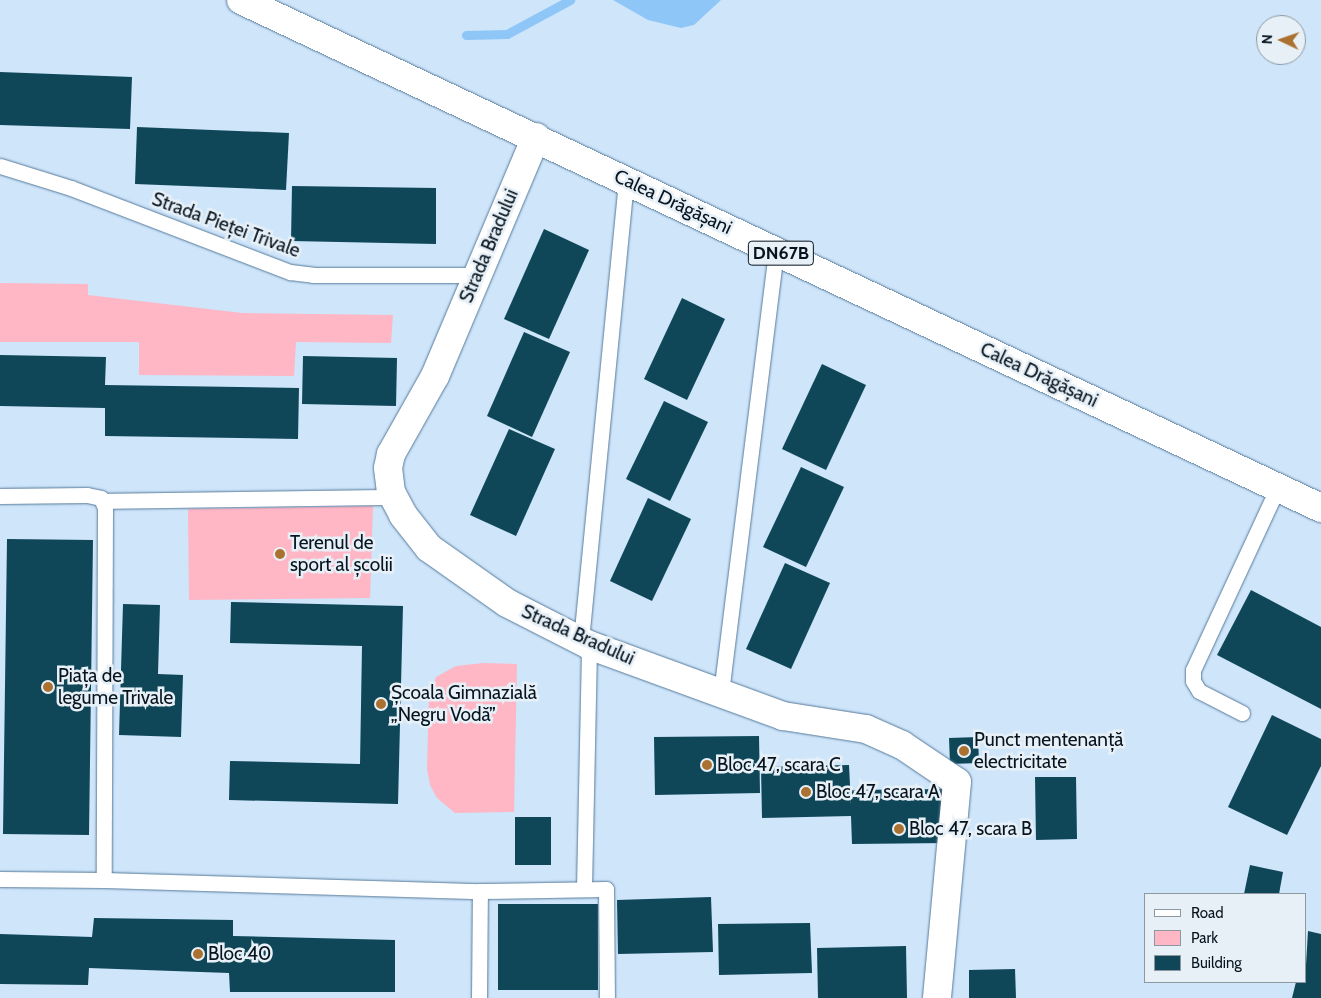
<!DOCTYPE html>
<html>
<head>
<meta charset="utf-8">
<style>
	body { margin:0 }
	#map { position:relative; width:1321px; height:998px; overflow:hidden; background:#cee5fa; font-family:Cabin,sans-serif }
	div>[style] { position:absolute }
	.green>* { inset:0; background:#ffb6c5 }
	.water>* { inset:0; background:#8ec6f7 }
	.stream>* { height:9px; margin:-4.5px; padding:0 4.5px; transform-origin:4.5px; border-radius:4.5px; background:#8ec6f7 }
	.building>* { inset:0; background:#0f4759 }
	.roads { filter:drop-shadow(0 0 1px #567a9a) drop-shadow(0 0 1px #567a9a) }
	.service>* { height:15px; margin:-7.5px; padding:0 7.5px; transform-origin:7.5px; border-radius:7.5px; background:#fff }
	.minor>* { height:28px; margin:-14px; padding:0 14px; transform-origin:14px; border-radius:14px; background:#fff }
	.primary>* { height:28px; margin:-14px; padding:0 14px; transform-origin:14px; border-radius:14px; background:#fff }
	.dots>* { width:14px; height:14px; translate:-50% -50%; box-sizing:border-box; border:2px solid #e8f0f7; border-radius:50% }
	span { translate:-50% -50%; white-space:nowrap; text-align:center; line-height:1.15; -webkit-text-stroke:5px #e8f0f7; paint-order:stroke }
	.shield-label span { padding:1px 4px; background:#e8f0f7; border:1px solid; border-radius:4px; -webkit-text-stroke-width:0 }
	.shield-label { font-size:18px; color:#06141f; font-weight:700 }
	.street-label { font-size:19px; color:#06141f }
	.poi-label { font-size:19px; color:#06141f }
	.left { translate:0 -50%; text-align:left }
	.legend { position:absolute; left:1144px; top:893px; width:162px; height:90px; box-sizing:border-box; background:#e8f0f7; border:1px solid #8e98a1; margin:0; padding:6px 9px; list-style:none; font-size:15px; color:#06141f }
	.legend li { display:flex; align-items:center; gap:10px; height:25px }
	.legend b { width:25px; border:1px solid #8e98a1 }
	.north { position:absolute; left:1256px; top:15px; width:50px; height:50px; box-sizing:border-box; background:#e8f0f7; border:1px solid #8e98a1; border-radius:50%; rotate:273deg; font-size:14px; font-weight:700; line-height:20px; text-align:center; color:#06141f }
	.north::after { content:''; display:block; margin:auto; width:18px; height:22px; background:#ab7131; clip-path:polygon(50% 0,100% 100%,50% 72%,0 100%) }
</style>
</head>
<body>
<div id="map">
	<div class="green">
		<i style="clip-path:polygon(0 283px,88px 284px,88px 295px,242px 313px,393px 315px,391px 343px,296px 342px,294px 376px,139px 375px,139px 342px,0 342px)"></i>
		<i style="clip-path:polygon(373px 506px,370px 598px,189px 600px,188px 509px)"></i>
		<i style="clip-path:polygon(483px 663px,517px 664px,514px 812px,455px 813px,437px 798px,430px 785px,427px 769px,429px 697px,436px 677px,456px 666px)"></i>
	</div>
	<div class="water">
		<i style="clip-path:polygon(613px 0,721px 0,694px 25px,681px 28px,648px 20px)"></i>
	</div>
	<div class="stream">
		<i style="left:466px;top:35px;width:41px;rotate:-1.4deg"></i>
		<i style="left:507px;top:34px;width:72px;rotate:-28.4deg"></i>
	</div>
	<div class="building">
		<i style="clip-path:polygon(0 72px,132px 77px,130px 129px,0 125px)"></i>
		<i style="clip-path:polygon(137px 127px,289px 133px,286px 190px,135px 184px)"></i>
		<i style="clip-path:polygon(292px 186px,436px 188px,436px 244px,291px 241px)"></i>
		<i style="clip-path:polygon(544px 229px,589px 250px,549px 339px,504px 319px)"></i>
		<i style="clip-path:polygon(682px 298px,725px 319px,687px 400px,644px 379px)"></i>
		<i style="clip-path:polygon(524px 332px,570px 352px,532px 437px,487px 416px)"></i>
		<i style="clip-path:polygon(0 355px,106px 357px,105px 385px,299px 388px,298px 439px,105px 436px,105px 408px,0 406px)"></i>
		<i style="clip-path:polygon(303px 356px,397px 358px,396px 406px,302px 404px)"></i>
		<i style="clip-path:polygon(822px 364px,866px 385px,826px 470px,782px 449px)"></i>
		<i style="clip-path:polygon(664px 401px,708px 422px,670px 501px,626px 479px)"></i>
		<i style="clip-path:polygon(509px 429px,555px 449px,516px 536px,470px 515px)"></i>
		<i style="clip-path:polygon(801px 467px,844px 487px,806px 567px,763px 547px)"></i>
		<i style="clip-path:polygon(648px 498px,691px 519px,652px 601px,610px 581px)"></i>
		<i style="clip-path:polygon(7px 539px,93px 540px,89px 835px,3px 834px)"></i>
		<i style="clip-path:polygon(785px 563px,830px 583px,791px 669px,746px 649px)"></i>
		<i style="clip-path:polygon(1251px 590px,1321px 627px,1321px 709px,1217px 655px)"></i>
		<i style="clip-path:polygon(231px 602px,403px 606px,398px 804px,229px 800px,230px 761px,360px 764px,362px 646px,230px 643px)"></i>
		<i style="clip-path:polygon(123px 604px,160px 605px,158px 674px,183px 675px,181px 737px,119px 735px)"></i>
		<i style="clip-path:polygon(1272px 715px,1321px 739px,1321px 766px,1287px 835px,1228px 807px)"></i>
		<i style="clip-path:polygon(759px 736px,760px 793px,655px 795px,654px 737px)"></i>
		<i style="clip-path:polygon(978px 737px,979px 763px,950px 764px,949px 738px)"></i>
		<i style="clip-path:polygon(849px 765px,851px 805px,851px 790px,947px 789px,947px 843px,852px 844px,851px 816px,762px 818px,761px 767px)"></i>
		<i style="clip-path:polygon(1035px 777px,1076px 777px,1077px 839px,1036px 840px)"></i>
		<i style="clip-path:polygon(515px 817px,551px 817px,551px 865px,515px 865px)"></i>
		<i style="clip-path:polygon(1250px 865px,1283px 872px,1279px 894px,1244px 894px)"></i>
		<i style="clip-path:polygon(711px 897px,713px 952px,618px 954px,617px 900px)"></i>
		<i style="clip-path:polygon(498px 904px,598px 904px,598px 990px,498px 990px)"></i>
		<i style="clip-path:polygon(94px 918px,233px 920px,233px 936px,395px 940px,395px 992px,230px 992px,229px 973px,89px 968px,88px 985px,0 984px,0 934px,92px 937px)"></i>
		<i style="clip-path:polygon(810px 923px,812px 973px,719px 975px,718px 924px)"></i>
		<i style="clip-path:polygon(1308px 931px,1321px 934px,1321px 998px,1292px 998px,1296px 982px,1305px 982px)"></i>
		<i style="clip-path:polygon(906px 946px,907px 998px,818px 998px,817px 948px)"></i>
		<i style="clip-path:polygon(1015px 969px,1016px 998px,969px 998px,969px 970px)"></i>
	</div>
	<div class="roads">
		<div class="service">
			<i style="left:0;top:166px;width:74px;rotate:17.2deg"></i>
			<i style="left:71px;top:188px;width:235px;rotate:21deg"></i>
			<i style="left:290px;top:272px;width:23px;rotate:7deg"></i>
			<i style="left:313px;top:275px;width:163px"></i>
			<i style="left:0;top:496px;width:87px;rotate:-0.7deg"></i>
			<i style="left:87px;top:495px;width:14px;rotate:12deg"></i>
			<i style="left:101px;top:498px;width:11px;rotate:68deg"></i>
			<i style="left:105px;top:508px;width:372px;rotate:90.2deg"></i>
			<i style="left:104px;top:880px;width:104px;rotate:-179.4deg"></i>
			<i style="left:102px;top:501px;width:292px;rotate:-0.8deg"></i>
			<i style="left:581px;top:640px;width:462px;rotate:-84.4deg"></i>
			<i style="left:721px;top:693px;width:446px;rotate:-82.9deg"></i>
			<i style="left:1242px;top:713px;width:48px;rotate:-152.9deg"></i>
			<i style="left:1199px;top:691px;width:12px;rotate:-121deg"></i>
			<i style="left:1193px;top:681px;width:11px;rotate:-90deg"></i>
			<i style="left:1193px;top:670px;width:202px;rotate:-65.1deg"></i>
			<i style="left:104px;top:880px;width:376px;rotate:1.7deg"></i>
			<i style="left:480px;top:891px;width:126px;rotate:-0.9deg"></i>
			<i style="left:606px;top:889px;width:109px;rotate:89.5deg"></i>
			<i style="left:584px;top:888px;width:243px;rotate:-88.8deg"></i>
			<i style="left:479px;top:998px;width:107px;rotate:-89.5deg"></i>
		</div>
		<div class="minor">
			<i style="left:536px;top:137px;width:259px;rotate:112.9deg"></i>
			<i style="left:435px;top:376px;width:90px;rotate:119.4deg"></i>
			<i style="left:391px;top:454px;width:14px;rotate:102deg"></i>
			<i style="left:388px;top:468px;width:24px;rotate:83deg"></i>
			<i style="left:391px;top:492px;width:26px;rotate:62deg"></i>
			<i style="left:403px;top:515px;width:42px;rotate:51.8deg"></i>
			<i style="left:429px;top:548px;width:95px;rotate:35.2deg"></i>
			<i style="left:507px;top:603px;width:92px;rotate:27.1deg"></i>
			<i style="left:589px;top:645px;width:207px;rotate:20.1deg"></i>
			<i style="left:783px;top:716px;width:84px;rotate:8.9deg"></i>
			<i style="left:866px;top:729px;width:39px;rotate:24deg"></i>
			<i style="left:902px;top:745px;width:66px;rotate:33.9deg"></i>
			<i style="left:957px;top:782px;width:217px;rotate:95.3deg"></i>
		</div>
		<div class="primary">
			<i style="left:241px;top:0;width:1194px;rotate:25.19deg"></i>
		</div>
	</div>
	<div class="dots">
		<i style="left:280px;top:554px;background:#ab7131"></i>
		<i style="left:48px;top:687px;background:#ab7131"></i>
		<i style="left:381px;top:704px;background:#ab7131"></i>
		<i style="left:964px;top:751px;background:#ab7131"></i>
		<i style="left:707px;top:765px;background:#ab7131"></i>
		<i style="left:806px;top:792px;background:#ab7131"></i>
		<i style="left:899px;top:829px;background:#ab7131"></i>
		<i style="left:198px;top:954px;background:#ab7131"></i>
	</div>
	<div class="shield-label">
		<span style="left:781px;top:253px">DN67B</span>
	</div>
	<div class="street-label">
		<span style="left:673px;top:202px;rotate:25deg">Calea Drăgășani</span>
		<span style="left:226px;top:225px;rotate:20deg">Strada Pieței Trivale</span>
		<span style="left:489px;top:246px;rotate:-67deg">Strada Bradului</span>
		<span style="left:1039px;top:375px;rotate:25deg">Calea Drăgășani</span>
		<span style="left:578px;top:635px;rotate:24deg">Strada Bradului</span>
	</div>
	<div class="poi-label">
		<span class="left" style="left:290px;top:554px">Terenul de<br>sport al școlii</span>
		<span class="left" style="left:58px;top:687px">Piața de<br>legume Trivale</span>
		<span class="left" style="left:391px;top:704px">Școala Gimnazială<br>„Negru Vodă”</span>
		<span class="left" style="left:974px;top:751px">Punct mentenanță<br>electricitate</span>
		<span class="left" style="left:717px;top:765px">Bloc 47, scara C</span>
		<span class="left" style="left:816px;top:792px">Bloc 47, scara A</span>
		<span class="left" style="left:909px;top:829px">Bloc 47, scara B</span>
		<span class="left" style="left:208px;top:954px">Bloc 40</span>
	</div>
	<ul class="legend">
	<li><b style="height:6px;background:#fff"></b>Road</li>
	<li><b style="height:14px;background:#ffb6c5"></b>Park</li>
	<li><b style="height:14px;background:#0f4759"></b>Building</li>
	</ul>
	<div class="north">N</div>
</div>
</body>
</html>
